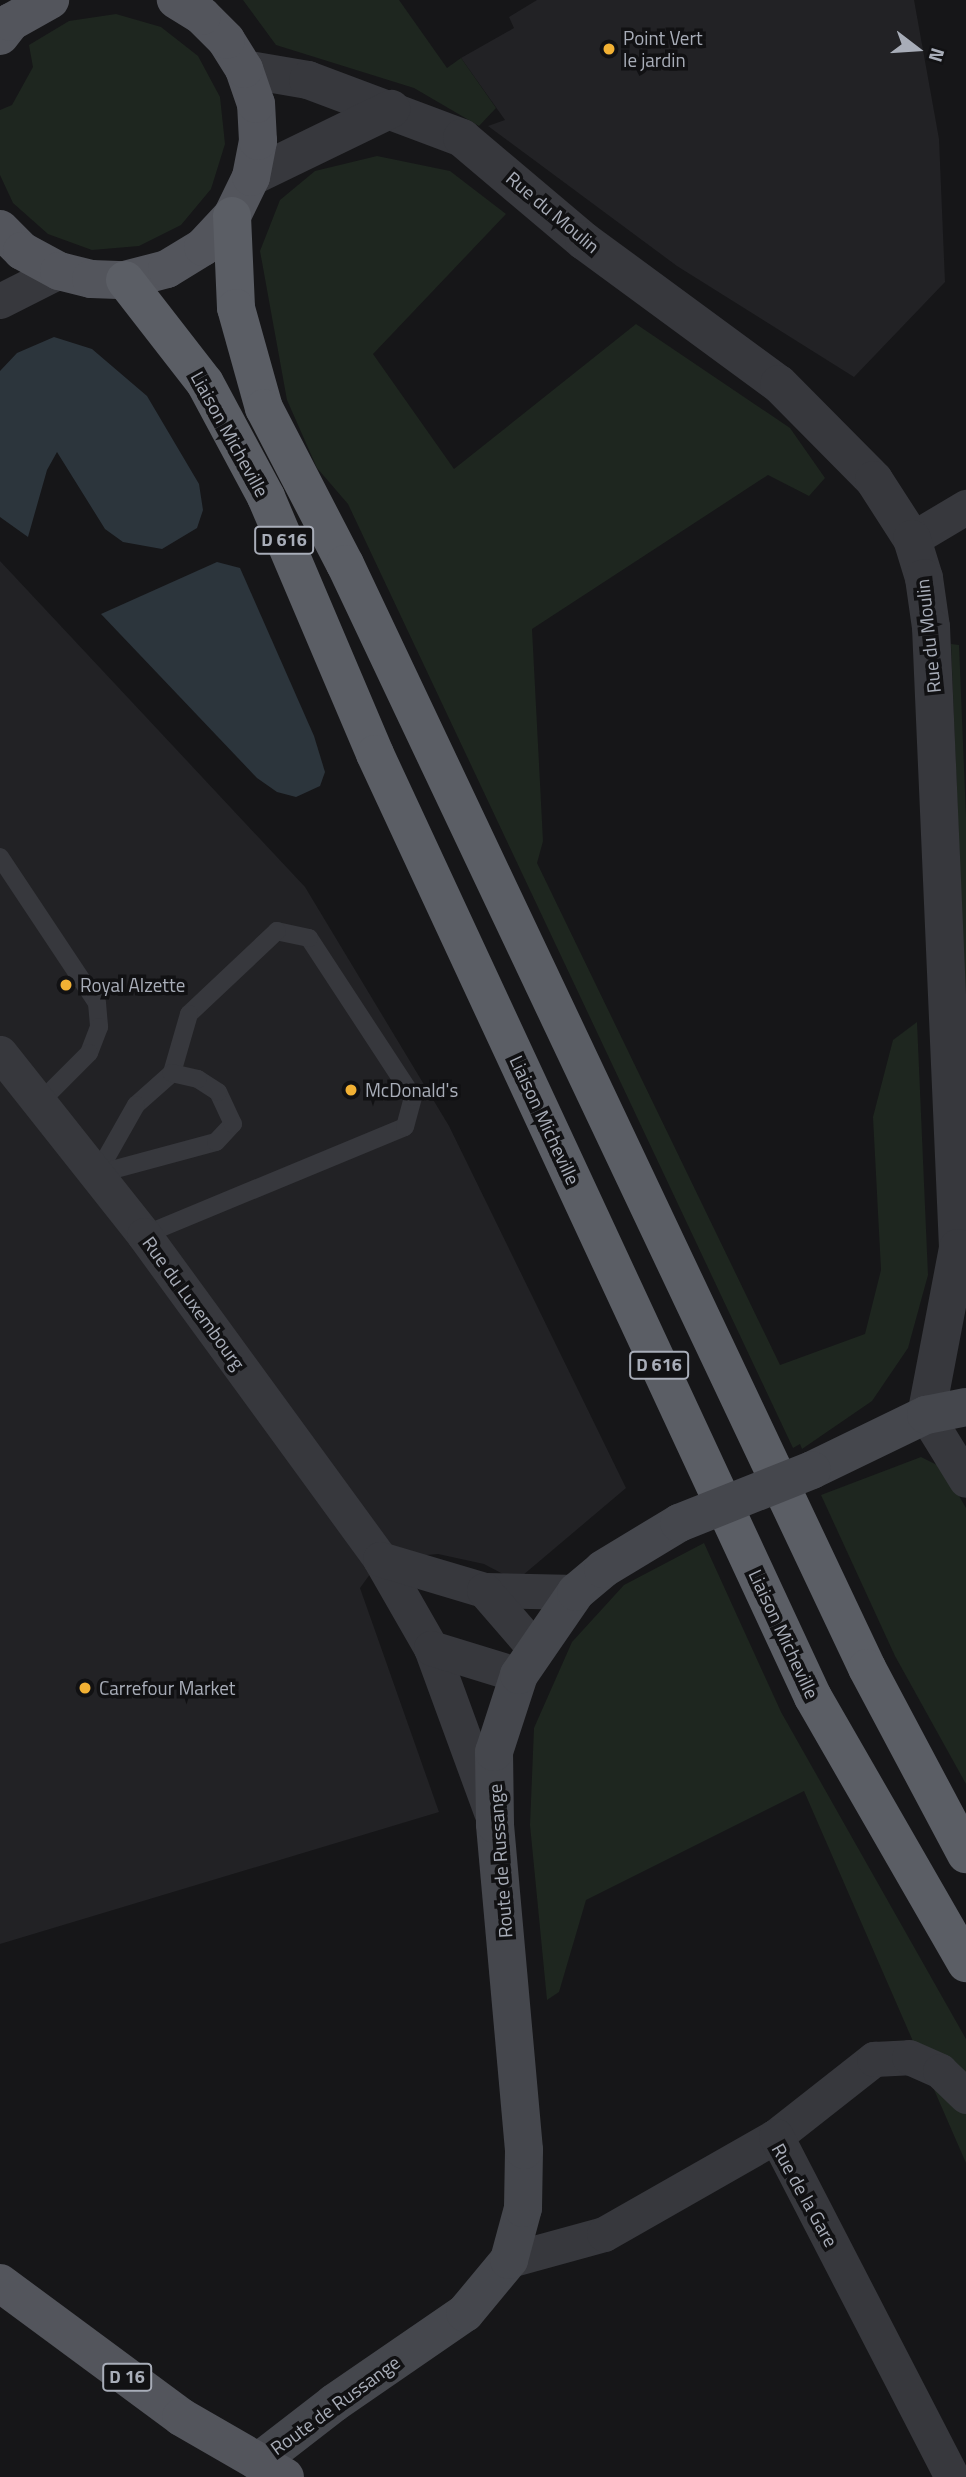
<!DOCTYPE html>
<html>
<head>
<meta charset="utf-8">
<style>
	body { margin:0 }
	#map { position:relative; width:966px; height:2477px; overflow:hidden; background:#161618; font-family:"Titillium Web",sans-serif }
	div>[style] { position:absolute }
	.built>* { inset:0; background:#222225 }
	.green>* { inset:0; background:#1e261f }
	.water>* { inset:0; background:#2c353c }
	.service>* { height:18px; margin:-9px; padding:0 9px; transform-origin:9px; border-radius:9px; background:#37383d }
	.minor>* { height:35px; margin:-17.5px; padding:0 17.5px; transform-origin:17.5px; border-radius:17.5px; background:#37383d }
	.tertiary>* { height:38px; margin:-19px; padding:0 19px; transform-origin:19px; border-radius:19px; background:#37383d }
	.secondary>* { height:38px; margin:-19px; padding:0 19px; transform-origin:19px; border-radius:19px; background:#45474d }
	.primary>* { height:38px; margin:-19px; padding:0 19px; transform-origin:19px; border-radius:19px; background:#53555c }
	.trunk>* { height:38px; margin:-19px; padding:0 19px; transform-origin:19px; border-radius:19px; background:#5b5e65 }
	.secondary-bridge>* { height:38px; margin:-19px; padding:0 19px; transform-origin:19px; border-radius:19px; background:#45474d }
	.dots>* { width:19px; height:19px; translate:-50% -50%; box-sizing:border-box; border:4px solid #111113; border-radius:50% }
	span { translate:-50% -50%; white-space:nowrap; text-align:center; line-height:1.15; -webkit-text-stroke:7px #111113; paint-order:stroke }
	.shield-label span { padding:2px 5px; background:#111113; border:2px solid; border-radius:5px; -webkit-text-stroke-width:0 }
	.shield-label { font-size:18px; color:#a8adb8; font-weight:700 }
	.poi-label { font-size:19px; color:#a8adb8 }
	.left { translate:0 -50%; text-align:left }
	.street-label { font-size:19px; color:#a8adb8 }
	.north { position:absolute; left:882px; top:14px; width:70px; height:70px; -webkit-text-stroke:5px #111113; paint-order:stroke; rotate:107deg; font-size:19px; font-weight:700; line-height:28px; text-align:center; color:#a8adb8 }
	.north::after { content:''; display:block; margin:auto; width:24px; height:32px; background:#a8adb8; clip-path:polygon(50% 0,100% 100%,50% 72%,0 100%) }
</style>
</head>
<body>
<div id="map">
	<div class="built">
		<i style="clip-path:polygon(537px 0,914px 0,939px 139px,945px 282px,854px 377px,677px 266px,488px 126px,505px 120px,461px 58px,514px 28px,509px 17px)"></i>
		<i style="clip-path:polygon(0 561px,305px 887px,449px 1126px,626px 1488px,516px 1581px,484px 1564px,438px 1554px,381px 1559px,360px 1588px,439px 1812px,0 1944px)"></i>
	</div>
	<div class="green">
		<i style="clip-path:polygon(243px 0,399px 0,447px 68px,461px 58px,496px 108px,479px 126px,414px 88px,276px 45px)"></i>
		<i style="clip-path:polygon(116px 14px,161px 27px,198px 56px,220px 97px,225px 144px,211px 189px,181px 225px,139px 246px,92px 250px,48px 234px,13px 203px,0 175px,0 110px,12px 105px,33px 67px,29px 45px,69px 21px)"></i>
		<i style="clip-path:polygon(377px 156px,450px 171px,506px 214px,373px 354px,454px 469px,636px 324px,790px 428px,825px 478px,809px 496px,768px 475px,532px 629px,543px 841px,537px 863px,780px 1365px,865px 1334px,881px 1270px,873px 1117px,893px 1040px,917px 1022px,928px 1275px,908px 1348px,872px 1401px,802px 1449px,800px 1444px,793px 1448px,348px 504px,317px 468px,287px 400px,260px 251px,280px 200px,315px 171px)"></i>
		<i style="clip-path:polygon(951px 644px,959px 645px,966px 817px,966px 1023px)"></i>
		<i style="clip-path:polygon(921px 1457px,943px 1468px,966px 1508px,966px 1784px,895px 1656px,821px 1495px)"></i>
		<i style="clip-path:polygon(704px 1543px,781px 1712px,966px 2039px,966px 2163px,804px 1791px,586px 1900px,559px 1992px,547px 2000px,530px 1825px,534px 1728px,572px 1642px,624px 1585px)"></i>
	</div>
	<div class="water">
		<i style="clip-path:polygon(54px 337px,92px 349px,147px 396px,199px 484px,203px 510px,197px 528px,162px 549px,123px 542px,105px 529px,57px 452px,47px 470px,28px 537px,0 517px,0 371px,17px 353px)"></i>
		<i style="clip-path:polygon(217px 562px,240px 568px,314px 736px,325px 772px,320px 786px,296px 797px,277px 792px,257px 778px,101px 614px)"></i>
	</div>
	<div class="service">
		<i style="left:0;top:857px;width:175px;rotate:56.4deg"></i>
		<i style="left:97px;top:1003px;width:24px;rotate:85deg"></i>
		<i style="left:99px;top:1027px;width:28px;rotate:111deg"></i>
		<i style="left:89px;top:1053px;width:69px;rotate:135deg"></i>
		<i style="left:144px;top:1235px;width:282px;rotate:-22.5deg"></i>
		<i style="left:405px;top:1127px;width:31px;rotate:-75deg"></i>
		<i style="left:413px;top:1097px;width:190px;rotate:-123.2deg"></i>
		<i style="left:309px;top:938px;width:33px;rotate:-168deg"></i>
		<i style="left:277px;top:931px;width:121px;rotate:136.7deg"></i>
		<i style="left:189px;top:1014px;width:61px;rotate:106.1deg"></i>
		<i style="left:172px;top:1073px;width:48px;rotate:138.4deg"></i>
		<i style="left:136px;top:1105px;width:79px;rotate:119.5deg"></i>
		<i style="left:97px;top:1174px;width:123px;rotate:-15.1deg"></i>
		<i style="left:216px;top:1142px;width:25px;rotate:-47deg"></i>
		<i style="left:233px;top:1124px;width:35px;rotate:-115deg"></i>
		<i style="left:218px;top:1092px;width:24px;rotate:-147deg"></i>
		<i style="left:198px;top:1079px;width:27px;rotate:-167deg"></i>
	</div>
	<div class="minor">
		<i style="left:0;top:301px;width:66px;rotate:-27deg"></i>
		<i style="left:912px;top:539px;width:63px;rotate:-30.7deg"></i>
		<i style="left:0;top:1053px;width:232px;rotate:51.6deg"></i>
		<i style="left:144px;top:1235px;width:401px;rotate:53.9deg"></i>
		<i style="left:380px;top:1559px;width:103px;rotate:60.2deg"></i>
		<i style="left:431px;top:1648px;width:175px;rotate:69.9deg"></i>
		<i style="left:926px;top:1415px;width:76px;rotate:58.4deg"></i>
		<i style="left:380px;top:1559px;width:109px;rotate:16.6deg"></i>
		<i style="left:484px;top:1590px;width:92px;rotate:1.2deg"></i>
		<i style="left:484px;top:1590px;width:77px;rotate:49.2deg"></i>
		<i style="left:431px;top:1648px;width:92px;rotate:17.1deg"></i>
		<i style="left:776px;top:2136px;width:125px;rotate:-38.2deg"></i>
		<i style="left:874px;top:2059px;width:35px;rotate:-3deg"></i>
		<i style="left:909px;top:2057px;width:34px;rotate:24deg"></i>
		<i style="left:940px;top:2071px;width:36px;rotate:44deg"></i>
		<i style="left:509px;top:2260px;width:98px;rotate:-15.3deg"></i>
		<i style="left:604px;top:2234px;width:198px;rotate:-29.7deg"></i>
		<i style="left:776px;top:2136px;width:384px;rotate:62.7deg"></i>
	</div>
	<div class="tertiary">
		<i style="left:244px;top:69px;width:65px;rotate:9.8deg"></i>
		<i style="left:308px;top:80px;width:165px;rotate:20.6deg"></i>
		<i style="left:462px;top:138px;width:160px;rotate:40.2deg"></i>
		<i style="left:584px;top:241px;width:242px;rotate:36.3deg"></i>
		<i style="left:779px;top:384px;width:135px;rotate:45.3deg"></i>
		<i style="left:874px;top:480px;width:70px;rotate:57.2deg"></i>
		<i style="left:912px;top:539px;width:41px;rotate:72.9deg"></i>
		<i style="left:924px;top:578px;width:49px;rotate:81.9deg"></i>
		<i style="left:931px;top:627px;width:622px;rotate:87.51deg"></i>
		<i style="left:958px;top:1248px;width:170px;rotate:100.8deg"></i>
		<i style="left:251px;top:177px;width:156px;rotate:-25.9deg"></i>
	</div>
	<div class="secondary">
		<i style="left:812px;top:1470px;width:127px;rotate:-25.8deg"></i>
		<i style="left:926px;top:1415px;width:41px;rotate:-11.3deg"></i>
		<i style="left:258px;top:2462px;width:96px;rotate:-37.8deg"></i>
		<i style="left:334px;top:2403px;width:159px;rotate:-34.5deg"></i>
		<i style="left:465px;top:2313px;width:69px;rotate:-50.3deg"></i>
		<i style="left:509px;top:2260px;width:54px;rotate:-74.9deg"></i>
		<i style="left:523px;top:2208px;width:58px;rotate:-89deg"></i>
		<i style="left:524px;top:2150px;width:327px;rotate:-95.1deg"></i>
		<i style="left:495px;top:1824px;width:72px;rotate:-90.8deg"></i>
		<i style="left:494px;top:1752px;width:81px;rotate:-72deg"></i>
		<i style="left:519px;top:1675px;width:101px;rotate:-55.5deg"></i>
		<i style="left:576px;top:1592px;width:35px;rotate:-40deg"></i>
		<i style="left:603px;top:1569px;width:89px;rotate:-31.2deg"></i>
	</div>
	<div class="primary">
		<i style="left:0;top:36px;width:18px;rotate:-52deg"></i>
		<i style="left:11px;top:22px;width:45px;rotate:-29.4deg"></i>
		<i style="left:0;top:229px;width:31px;rotate:45deg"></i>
		<i style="left:22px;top:251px;width:42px;rotate:28.4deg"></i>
		<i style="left:59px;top:271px;width:33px;rotate:14deg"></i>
		<i style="left:91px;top:279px;width:34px;rotate:2deg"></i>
		<i style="left:125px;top:280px;width:43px;rotate:-14.7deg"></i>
		<i style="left:167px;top:269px;width:42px;rotate:-31.4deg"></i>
		<i style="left:203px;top:247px;width:42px;rotate:-46.9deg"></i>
		<i style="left:232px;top:216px;width:43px;rotate:-64deg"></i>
		<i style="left:251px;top:177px;width:37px;rotate:-79deg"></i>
		<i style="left:258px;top:141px;width:37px;rotate:-93deg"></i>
		<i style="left:256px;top:104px;width:37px;rotate:-109deg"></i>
		<i style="left:244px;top:69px;width:34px;rotate:-122deg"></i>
		<i style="left:226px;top:40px;width:34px;rotate:-135deg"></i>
		<i style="left:202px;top:16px;width:31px;rotate:-148deg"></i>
		<i style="left:0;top:2283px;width:225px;rotate:36.5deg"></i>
		<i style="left:181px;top:2417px;width:120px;rotate:30deg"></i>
	</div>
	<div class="trunk">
		<i style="left:232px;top:216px;width:92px;rotate:87.5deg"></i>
		<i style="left:236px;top:308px;width:104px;rotate:74.4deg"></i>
		<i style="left:264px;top:408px;width:176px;rotate:62.6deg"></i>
		<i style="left:345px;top:564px;width:1221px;rotate:64.69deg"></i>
		<i style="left:867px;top:1668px;width:211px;rotate:62deg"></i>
		<i style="left:125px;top:280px;width:130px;rotate:52.2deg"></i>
		<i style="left:205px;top:383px;width:129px;rotate:61.8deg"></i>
		<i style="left:266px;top:497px;width:279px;rotate:67deg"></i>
		<i style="left:375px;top:754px;width:1040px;rotate:65.09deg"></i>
		<i style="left:813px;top:1697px;width:307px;rotate:60.1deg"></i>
	</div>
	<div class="secondary-bridge">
		<i style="left:679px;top:1523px;width:143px;rotate:-21.7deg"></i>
	</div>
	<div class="dots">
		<i style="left:609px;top:49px;background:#f2b134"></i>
		<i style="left:66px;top:985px;background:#f2b134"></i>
		<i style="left:351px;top:1090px;background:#f2b134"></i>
		<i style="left:85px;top:1688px;background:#f2b134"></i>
	</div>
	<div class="shield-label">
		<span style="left:284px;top:540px">D 616</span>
		<span style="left:659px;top:1365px">D 616</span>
		<span style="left:127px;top:2377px">D 16</span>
	</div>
	<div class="poi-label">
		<span class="left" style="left:623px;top:49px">Point Vert<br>le jardin</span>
		<span class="left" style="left:80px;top:985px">Royal Alzette</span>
		<span class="left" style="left:365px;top:1090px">McDonald's</span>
		<span class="left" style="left:99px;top:1688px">Carrefour Market</span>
	</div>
	<div class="street-label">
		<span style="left:553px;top:212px;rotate:40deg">Rue du Moulin</span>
		<span style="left:230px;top:434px;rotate:61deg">Liaison Micheville</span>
		<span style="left:928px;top:636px;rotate:-96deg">Rue du Moulin</span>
		<span style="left:545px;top:1120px;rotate:65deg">Liaison Micheville</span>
		<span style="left:194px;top:1303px;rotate:54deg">Rue du Luxembourg</span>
		<span style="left:784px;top:1634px;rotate:65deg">Liaison Micheville</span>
		<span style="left:500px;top:1861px;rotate:-94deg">Route de Russange</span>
		<span style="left:805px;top:2195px;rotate:61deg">Rue de la Gare</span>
		<span style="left:335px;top:2405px;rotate:-36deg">Route de Russange</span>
	</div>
	<div class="north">N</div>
</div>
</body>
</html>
